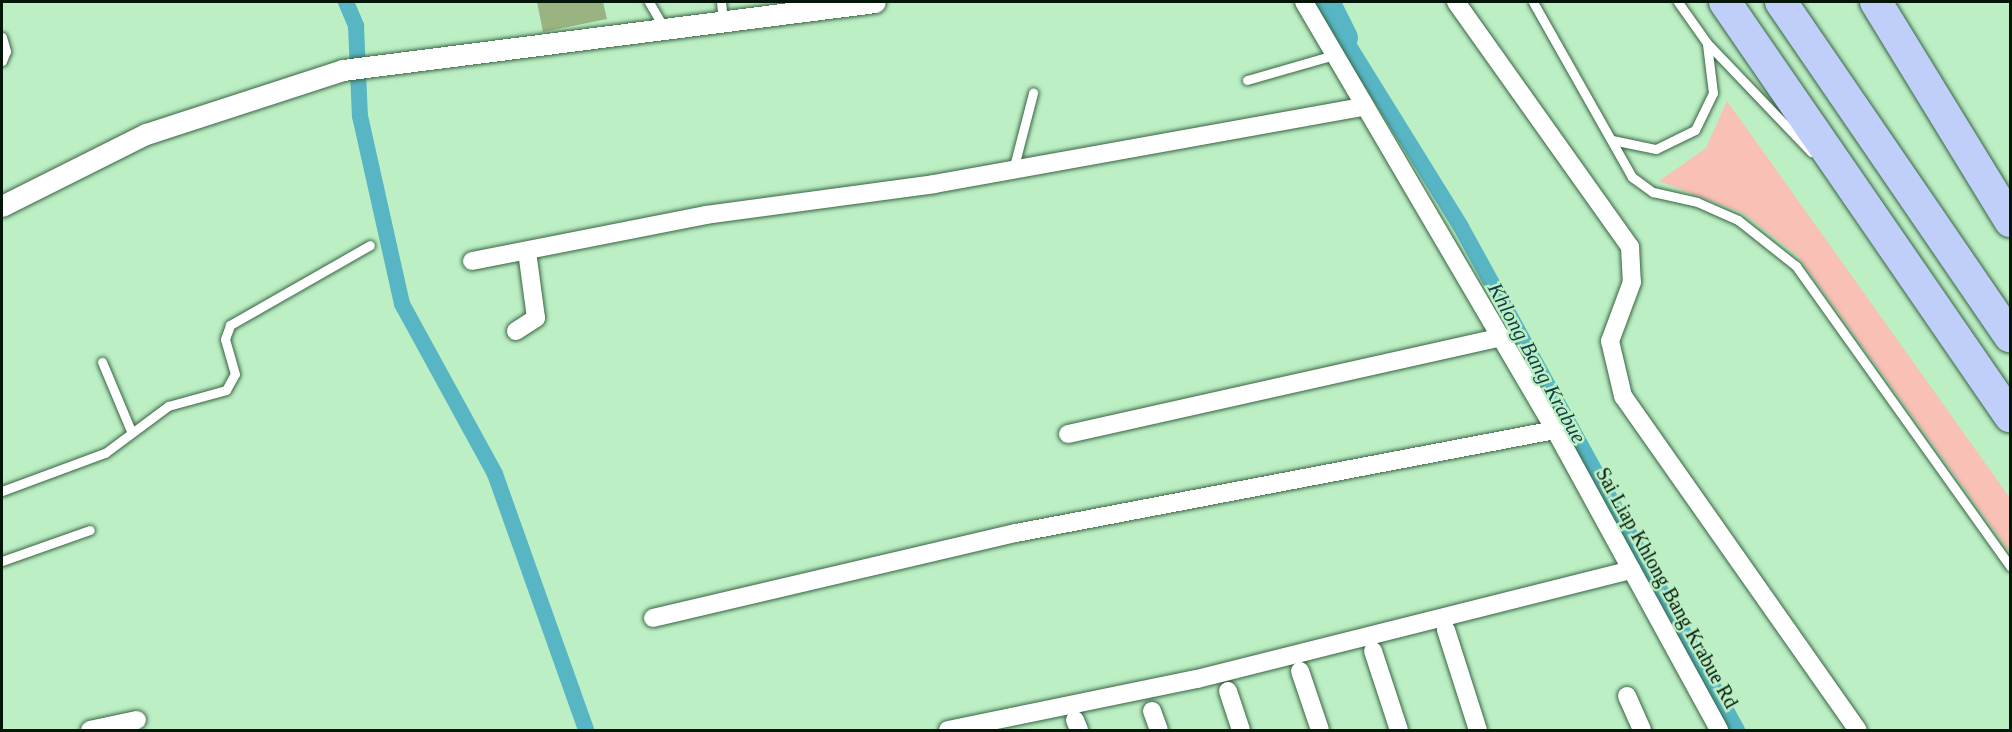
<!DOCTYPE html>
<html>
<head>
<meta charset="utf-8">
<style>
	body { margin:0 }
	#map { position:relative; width:2012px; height:732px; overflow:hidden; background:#bdefc5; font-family:"Times New Roman",serif }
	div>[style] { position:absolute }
	.green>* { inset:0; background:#f9c0b6 }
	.canal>* { height:16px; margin:-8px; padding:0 8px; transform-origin:8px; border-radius:8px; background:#57b5c4 }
	.river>* { height:28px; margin:-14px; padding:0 14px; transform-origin:14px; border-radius:14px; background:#57b5c4 }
	.building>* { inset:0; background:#9ab481 }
	.roads { filter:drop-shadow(0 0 2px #376441) drop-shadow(0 0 2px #376441) }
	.service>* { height:9px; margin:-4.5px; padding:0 4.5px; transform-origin:4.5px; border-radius:4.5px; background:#fff }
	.minor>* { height:18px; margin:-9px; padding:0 9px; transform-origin:9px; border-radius:9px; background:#fff }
	.tertiary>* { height:21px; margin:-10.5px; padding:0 10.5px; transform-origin:10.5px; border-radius:10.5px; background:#fff }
	.motorway>* { height:32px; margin:-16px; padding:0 16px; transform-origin:16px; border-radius:16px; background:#c0cffa }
	span { translate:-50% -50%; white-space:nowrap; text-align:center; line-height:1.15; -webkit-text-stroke:5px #bdefc5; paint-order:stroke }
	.street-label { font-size:20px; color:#041608 }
	.water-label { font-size:21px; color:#103c43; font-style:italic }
	.frame { position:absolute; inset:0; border:3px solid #041608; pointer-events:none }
</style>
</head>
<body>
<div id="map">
	<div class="green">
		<i style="clip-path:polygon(1727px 101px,2010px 498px,2010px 552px,1798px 256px,1743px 213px,1659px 181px,1706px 148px)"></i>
	</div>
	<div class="canal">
		<i style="left:346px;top:2px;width:26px;rotate:67deg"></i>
		<i style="left:356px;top:26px;width:90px;rotate:87.5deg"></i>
		<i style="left:360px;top:116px;width:193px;rotate:77.4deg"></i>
		<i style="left:402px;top:304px;width:194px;rotate:61.3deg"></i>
		<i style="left:495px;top:474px;width:272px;rotate:70.4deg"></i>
		<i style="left:1344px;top:38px;width:222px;rotate:58.2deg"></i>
		<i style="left:1461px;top:227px;width:574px;rotate:61.25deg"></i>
	</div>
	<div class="river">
		<i style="left:1326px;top:2px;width:40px;rotate:63.4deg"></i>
	</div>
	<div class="building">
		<i style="clip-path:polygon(537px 2px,603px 2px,607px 19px,543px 32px)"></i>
	</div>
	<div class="roads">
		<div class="service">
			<i style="left:649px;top:2px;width:30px;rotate:60deg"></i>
			<i style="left:721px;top:2px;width:20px;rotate:84deg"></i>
			<i style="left:1533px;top:2px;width:201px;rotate:60.5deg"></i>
			<i style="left:1632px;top:177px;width:26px;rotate:36deg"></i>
			<i style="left:1653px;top:192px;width:45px;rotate:12.8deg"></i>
			<i style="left:1697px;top:202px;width:45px;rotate:23.7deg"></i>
			<i style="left:1738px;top:220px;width:74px;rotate:38.4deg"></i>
			<i style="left:1796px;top:266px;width:369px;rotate:54.5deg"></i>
			<i style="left:1678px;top:2px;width:50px;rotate:54.7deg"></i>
			<i style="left:1707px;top:43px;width:151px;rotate:46.3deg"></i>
			<i style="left:2px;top:37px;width:15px;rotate:74deg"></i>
			<i style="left:6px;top:51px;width:11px;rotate:112deg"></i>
			<i style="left:1247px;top:80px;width:91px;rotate:-16deg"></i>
			<i style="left:1612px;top:140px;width:45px;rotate:11.6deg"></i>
			<i style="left:1656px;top:149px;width:43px;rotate:-26deg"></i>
			<i style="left:1695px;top:130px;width:41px;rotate:-64.1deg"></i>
			<i style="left:1713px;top:93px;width:49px;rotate:-97deg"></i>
			<i style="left:1013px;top:170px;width:80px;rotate:-75.4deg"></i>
			<i style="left:102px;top:362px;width:75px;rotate:67.2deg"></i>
			<i style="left:2px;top:491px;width:110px;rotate:-20.3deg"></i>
			<i style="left:105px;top:453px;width:79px;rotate:-36.7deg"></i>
			<i style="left:168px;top:406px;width:60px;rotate:-15.4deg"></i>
			<i style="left:226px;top:390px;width:18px;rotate:-61deg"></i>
			<i style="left:235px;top:374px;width:36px;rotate:-106deg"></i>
			<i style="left:225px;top:339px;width:15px;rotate:-70deg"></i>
			<i style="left:230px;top:325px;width:161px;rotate:-29.7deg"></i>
			<i style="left:2px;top:561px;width:93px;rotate:-19.4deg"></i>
		</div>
		<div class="minor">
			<i style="left:1304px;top:2px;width:496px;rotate:59.6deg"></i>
			<i style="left:1555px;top:430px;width:342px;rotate:61.3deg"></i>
			<i style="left:1456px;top:2px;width:301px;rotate:54.6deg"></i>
			<i style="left:1630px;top:247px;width:35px;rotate:87deg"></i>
			<i style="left:1632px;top:282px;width:63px;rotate:110.4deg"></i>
			<i style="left:1610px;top:341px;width:57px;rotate:76.7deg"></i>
			<i style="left:1623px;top:396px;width:408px;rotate:54.9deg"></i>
			<i style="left:472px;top:261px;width:238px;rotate:-11.1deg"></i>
			<i style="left:706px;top:215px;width:230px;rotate:-7.7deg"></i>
			<i style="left:934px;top:184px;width:435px;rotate:-10.2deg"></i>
			<i style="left:516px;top:331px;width:24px;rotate:-33deg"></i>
			<i style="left:536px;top:318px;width:68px;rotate:-97.7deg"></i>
			<i style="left:1068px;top:434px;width:445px;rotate:-12.6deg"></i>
			<i style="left:653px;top:618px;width:373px;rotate:-13.2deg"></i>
			<i style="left:1016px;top:533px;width:549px;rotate:-10.82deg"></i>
			<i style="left:1446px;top:630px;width:105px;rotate:72.3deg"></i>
			<i style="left:1373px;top:651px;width:83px;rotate:71.8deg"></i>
			<i style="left:1300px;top:671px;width:62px;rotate:71.3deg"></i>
			<i style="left:1228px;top:691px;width:41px;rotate:71.6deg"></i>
			<i style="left:1627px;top:696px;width:37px;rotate:66deg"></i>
			<i style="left:1152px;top:711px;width:20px;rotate:70deg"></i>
			<i style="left:1075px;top:720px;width:11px;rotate:68deg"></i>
			<i style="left:90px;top:730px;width:48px;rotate:-12deg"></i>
			<i style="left:948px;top:730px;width:254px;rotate:-11.6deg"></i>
			<i style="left:1197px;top:679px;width:448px;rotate:-14.1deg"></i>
		</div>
		<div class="tertiary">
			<i style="left:2px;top:206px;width:161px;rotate:-26.6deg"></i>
			<i style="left:146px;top:134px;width:207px;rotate:-18deg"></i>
			<i style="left:343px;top:70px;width:536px;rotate:-7.28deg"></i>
		</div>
		<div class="motorway">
			<i style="left:1725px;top:2px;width:503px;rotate:55.46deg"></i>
			<i style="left:1781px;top:2px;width:405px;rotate:55.6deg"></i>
			<i style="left:1876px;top:2px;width:257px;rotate:58.5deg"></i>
		</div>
	</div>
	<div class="street-label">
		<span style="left:1667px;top:588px;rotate:61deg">Sai Liap Khlong Bang Krabue Rd</span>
	</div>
	<div class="water-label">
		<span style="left:1537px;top:363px;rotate:61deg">Khlong Bang Krabue</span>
	</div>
	<div class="frame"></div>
</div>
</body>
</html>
